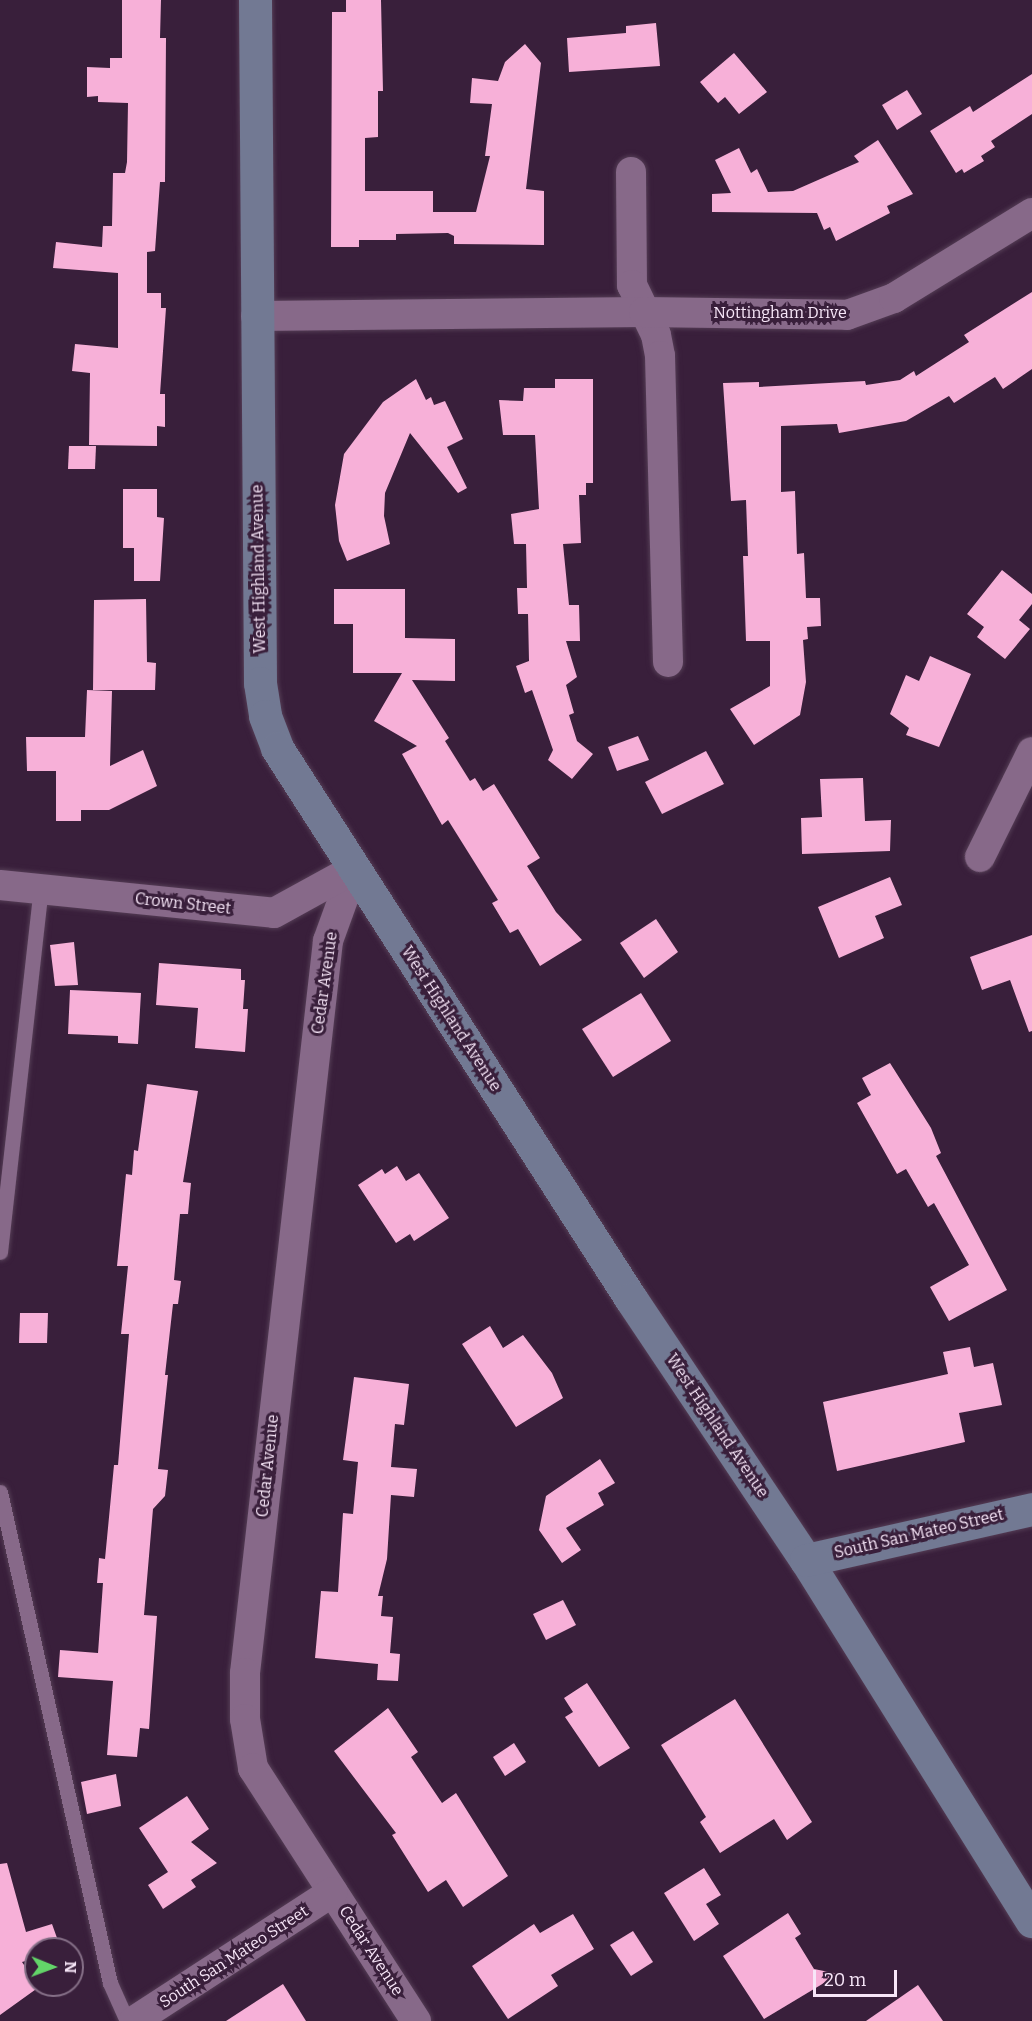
<!DOCTYPE html>
<html>
<head>
<meta charset="utf-8">
<style>
	body { margin:0 }
	#map { position:relative; width:1032px; height:2021px; overflow:hidden; background:#391f3b; font-family:Bitter,serif }
	div>[style] { position:absolute }
	.building>* { inset:0; background:#f7b0d8 }
	.roads { filter:drop-shadow(0 0 2px #543d55) drop-shadow(0 0 2px #543d55) }
	.lane>* { height:15px; margin:-7.5px; padding:0 7.5px; transform-origin:7.5px; border-radius:7.5px; background:#876989 }
	.street>* { height:30px; margin:-15px; padding:0 15px; transform-origin:15px; border-radius:15px; background:#876989 }
	.secondary>* { height:33px; margin:-16.5px; padding:0 16.5px; transform-origin:16.5px; border-radius:16.5px; background:#727993 }
	span { translate:-50% -50%; white-space:nowrap; text-align:center; line-height:1.15; -webkit-text-stroke:6px #391f3b; paint-order:stroke }
	.street-label { font-size:16px; color:#f7e6f8 }
	.north { position:absolute; left:24px; top:1937px; width:60px; height:60px; box-sizing:border-box; background:#391f3b; border:2px solid #856f87; border-radius:50%; rotate:91deg; font-size:16px; font-weight:700; line-height:24px; text-align:center; color:#f7e6f8 }
	.north::after { content:''; display:block; margin:auto; width:21px; height:27px; background:#63d469; clip-path:polygon(50% 0,100% 100%,50% 72%,0 100%) }
	.scale { position:absolute; left:813px; top:1970px; width:84px; height:27px; box-sizing:border-box; border:3px solid #f7e6f8; border-top:0; padding-left:8px; font-size:18px; line-height:21px; white-space:nowrap; color:#f7e6f8; -webkit-text-stroke:4px #391f3b; paint-order:stroke }
</style>
</head>
<body>
<div id="map">
	<div class="building">
		<i style="clip-path:polygon(122px 0,161px 0,160px 38px,166px 38px,165px 182px,160px 182px,155px 251px,147px 252px,147px 293px,161px 293px,161px 308px,166px 308px,160px 394px,165px 394px,165px 427px,157px 426px,157px 446px,89px 445px,90px 373px,72px 371px,75px 344px,118px 348px,118px 273px,53px 268px,56px 242px,102px 247px,103px 226px,112px 226px,113px 173px,125px 173px,127px 162px,128px 103px,98px 102px,98px 96px,87px 97px,87px 67px,110px 68px,110px 58px,122px 58px)"></i>
		<i style="clip-path:polygon(346px 0,381px 0,383px 91px,378px 91px,378px 137px,365px 138px,365px 191px,433px 191px,433px 212px,476px 212px,490px 156px,485px 156px,492px 104px,470px 103px,472px 78px,498px 81px,505px 62px,525px 44px,541px 63px,526px 189px,544px 191px,544px 245px,454px 244px,454px 236px,448px 233px,396px 234px,396px 240px,359px 240px,359px 247px,331px 247px,332px 12px,346px 12px)"></i>
		<i style="clip-path:polygon(656px 23px,660px 66px,569px 72px,567px 38px,626px 33px,626px 26px)"></i>
		<i style="clip-path:polygon(734px 53px,767px 92px,739px 114px,725px 97px,718px 103px,700px 82px)"></i>
		<i style="clip-path:polygon(1032px 74px,1032px 114px,991px 141px,995px 147px,981px 156px,984px 161px,964px 173px,962px 169px,956px 173px,930px 131px,970px 106px,973px 112px)"></i>
		<i style="clip-path:polygon(907px 90px,922px 114px,897px 130px,882px 105px)"></i>
		<i style="clip-path:polygon(878px 140px,913px 194px,887px 206px,890px 213px,836px 241px,830px 227px,824px 230px,817px 213px,712px 212px,712px 194px,731px 193px,715px 160px,739px 148px,751px 173px,757px 169px,768px 192px,793px 191px,859px 162px,854px 156px)"></i>
		<i style="clip-path:polygon(1032px 292px,1032px 369px,1003px 389px,995px 377px,954px 403px,949px 396px,906px 421px,839px 433px,837px 424px,781px 426px,781px 492px,795px 491px,797px 554px,804px 553px,806px 598px,820px 598px,821px 626px,807px 627px,808px 639px,803px 640px,806px 682px,800px 715px,754px 745px,730px 709px,770px 686px,770px 641px,746px 641px,743px 556px,748px 556px,746px 500px,731px 501px,723px 383px,759px 382px,759px 387px,865px 381px,866px 385px,900px 380px,914px 371px,916px 376px,969px 342px,964px 335px)"></i>
		<i style="clip-path:polygon(416px 379px,426px 400px,431px 397px,434px 405px,445px 401px,463px 439px,447px 447px,467px 488px,458px 493px,410px 433px,385px 493px,384px 516px,390px 544px,347px 561px,339px 541px,335px 505px,344px 454px,383px 402px)"></i>
		<i style="clip-path:polygon(555px 379px,593px 379px,593px 483px,586px 483px,586px 495px,579px 495px,581px 543px,563px 544px,569px 605px,579px 605px,580px 641px,566px 641px,577px 677px,566px 685px,574px 713px,569px 715px,577px 741px,593px 754px,572px 779px,548px 760px,553px 750px,532px 690px,525px 693px,516px 666px,529px 661px,528px 614px,518px 614px,517px 588px,527px 588px,526px 544px,514px 544px,511px 514px,539px 509px,535px 435px,503px 435px,499px 400px,523px 401px,524px 388px,555px 388px)"></i>
		<i style="clip-path:polygon(69px 446px,96px 446px,95px 469px,68px 469px)"></i>
		<i style="clip-path:polygon(123px 489px,157px 489px,157px 517px,164px 518px,160px 581px,134px 581px,134px 548px,123px 548px)"></i>
		<i style="clip-path:polygon(1002px 570px,1032px 594px,1032px 604px,1019px 620px,1030px 629px,1005px 659px,977px 637px,984px 627px,967px 614px)"></i>
		<i style="clip-path:polygon(334px 589px,405px 589px,405px 638px,455px 639px,455px 681px,412px 680px,449px 738px,445px 741px,470px 781px,475px 778px,483px 791px,494px 784px,540px 858px,527px 866px,556px 912px,582px 940px,540px 966px,518px 929px,510px 933px,492px 903px,498px 900px,448px 820px,442px 825px,402px 754px,417px 746px,374px 721px,402px 673px,353px 673px,353px 624px,334px 624px)"></i>
		<i style="clip-path:polygon(146px 599px,147px 662px,156px 663px,155px 690px,93px 690px,94px 600px)"></i>
		<i style="clip-path:polygon(930px 656px,971px 674px,939px 747px,906px 735px,909px 728px,890px 714px,906px 675px,919px 681px)"></i>
		<i style="clip-path:polygon(87px 690px,112px 691px,110px 766px,143px 750px,157px 786px,109px 810px,81px 810px,81px 821px,56px 821px,56px 771px,27px 771px,26px 737px,85px 737px)"></i>
		<i style="clip-path:polygon(638px 736px,649px 760px,617px 771px,608px 747px)"></i>
		<i style="clip-path:polygon(706px 751px,724px 784px,662px 814px,645px 782px)"></i>
		<i style="clip-path:polygon(863px 778px,865px 821px,891px 820px,890px 851px,802px 854px,801px 818px,822px 817px,820px 779px)"></i>
		<i style="clip-path:polygon(890px 877px,902px 905px,875px 916px,884px 938px,839px 958px,818px 907px)"></i>
		<i style="clip-path:polygon(656px 919px,678px 952px,644px 978px,620px 943px)"></i>
		<i style="clip-path:polygon(1032px 935px,1032px 1031px,1029px 1032px,1010px 980px,982px 990px,970px 957px)"></i>
		<i style="clip-path:polygon(74px 942px,78px 985px,55px 986px,50px 945px)"></i>
		<i style="clip-path:polygon(159px 963px,241px 969px,241px 980px,245px 980px,243px 1009px,248px 1009px,245px 1052px,195px 1048px,198px 1008px,156px 1005px)"></i>
		<i style="clip-path:polygon(70px 990px,141px 993px,138px 1044px,118px 1043px,118px 1036px,68px 1034px)"></i>
		<i style="clip-path:polygon(641px 993px,671px 1041px,613px 1077px,582px 1029px)"></i>
		<i style="clip-path:polygon(890px 1063px,931px 1128px,941px 1153px,936px 1156px,1007px 1290px,949px 1321px,930px 1287px,969px 1265px,934px 1203px,928px 1207px,906px 1169px,897px 1174px,857px 1103px,871px 1095px,862px 1078px)"></i>
		<i style="clip-path:polygon(147px 1084px,198px 1091px,183px 1182px,191px 1183px,188px 1214px,180px 1214px,174px 1280px,181px 1281px,178px 1304px,173px 1304px,165px 1375px,168px 1375px,158px 1469px,168px 1470px,165px 1496px,153px 1509px,144px 1615px,157px 1616px,149px 1729px,140px 1728px,137px 1757px,107px 1755px,113px 1681px,58px 1677px,60px 1650px,98px 1653px,103px 1583px,97px 1583px,99px 1558px,105px 1559px,114px 1465px,118px 1465px,129px 1334px,121px 1334px,128px 1266px,117px 1266px,126px 1174px,132px 1175px,134px 1150px,138px 1151px)"></i>
		<i style="clip-path:polygon(397px 1166px,406px 1181px,419px 1173px,449px 1218px,414px 1241px,410px 1234px,396px 1243px,358px 1185px,382px 1169px,385px 1174px)"></i>
		<i style="clip-path:polygon(20px 1313px,48px 1313px,47px 1343px,19px 1343px)"></i>
		<i style="clip-path:polygon(490px 1326px,503px 1348px,523px 1335px,552px 1373px,563px 1398px,516px 1427px,462px 1344px)"></i>
		<i style="clip-path:polygon(970px 1347px,974px 1367px,993px 1363px,1002px 1405px,959px 1413px,965px 1442px,837px 1471px,823px 1402px,948px 1374px,943px 1352px)"></i>
		<i style="clip-path:polygon(354px 1377px,409px 1384px,404px 1425px,395px 1424px,391px 1467px,417px 1469px,414px 1497px,391px 1495px,387px 1559px,378px 1596px,383px 1596px,381px 1616px,393px 1617px,390px 1653px,400px 1654px,398px 1681px,377px 1680px,378px 1664px,315px 1658px,321px 1591px,338px 1592px,343px 1513px,353px 1514px,358px 1462px,343px 1460px)"></i>
		<i style="clip-path:polygon(600px 1459px,615px 1483px,598px 1493px,604px 1505px,566px 1528px,581px 1550px,562px 1563px,539px 1530px,546px 1496px)"></i>
		<i style="clip-path:polygon(563px 1600px,576px 1625px,546px 1640px,533px 1614px)"></i>
		<i style="clip-path:polygon(587px 1683px,630px 1748px,599px 1767px,565px 1717px,573px 1712px,564px 1698px)"></i>
		<i style="clip-path:polygon(735px 1699px,812px 1822px,787px 1840px,774px 1819px,720px 1853px,700px 1822px,706px 1817px,661px 1745px)"></i>
		<i style="clip-path:polygon(388px 1708px,418px 1752px,411px 1757px,442px 1803px,456px 1793px,508px 1876px,463px 1907px,446px 1880px,428px 1892px,392px 1835px,396px 1833px,334px 1751px)"></i>
		<i style="clip-path:polygon(514px 1743px,526px 1762px,505px 1776px,493px 1757px)"></i>
		<i style="clip-path:polygon(116px 1774px,121px 1806px,87px 1814px,81px 1782px)"></i>
		<i style="clip-path:polygon(187px 1796px,209px 1829px,191px 1842px,217px 1863px,191px 1880px,196px 1887px,163px 1909px,148px 1885px,168px 1872px,139px 1828px)"></i>
		<i style="clip-path:polygon(7px 1863px,26px 1932px,52px 1924px,61px 1949px,36px 1949px,36px 1958px,22px 1962px,39px 1987px,0 2015px,0 1864px)"></i>
		<i style="clip-path:polygon(704px 1868px,721px 1895px,706px 1904px,719px 1924px,694px 1941px,664px 1893px)"></i>
		<i style="clip-path:polygon(788px 1913px,801px 1934px,795px 1938px,814px 1969px,839px 1974px,764px 2019px,723px 1956px)"></i>
		<i style="clip-path:polygon(573px 1914px,594px 1949px,551px 1975px,558px 1986px,508px 2019px,472px 1966px,534px 1924px,540px 1933px)"></i>
		<i style="clip-path:polygon(633px 1931px,653px 1962px,631px 1976px,610px 1945px)"></i>
		<i style="clip-path:polygon(283px 1984px,306px 2021px,226px 2021px)"></i>
		<i style="clip-path:polygon(918px 1985px,943px 2021px,866px 2021px)"></i>
	</div>
	<div class="roads">
		<div class="lane">
			<i style="left:0;top:1252px;width:366px;rotate:-83.6deg"></i>
			<i style="left:0;top:1492px;width:503px;rotate:77.37deg"></i>
			<i style="left:110px;top:1983px;width:42px;rotate:65.9deg"></i>
		</div>
		<div class="street">
			<i style="left:631px;top:172px;width:113px;rotate:89.5deg"></i>
			<i style="left:632px;top:285px;width:55px;rotate:64.4deg"></i>
			<i style="left:656px;top:335px;width:21px;rotate:79deg"></i>
			<i style="left:660px;top:356px;width:306px;rotate:88.5deg"></i>
			<i style="left:256px;top:316px;width:388px;rotate:-0.6deg"></i>
			<i style="left:644px;top:312px;width:203px;rotate:0.8deg"></i>
			<i style="left:847px;top:315px;width:50px;rotate:-19.9deg"></i>
			<i style="left:894px;top:298px;width:162px;rotate:-31.6deg"></i>
			<i style="left:980px;top:857px;width:117px;rotate:-63.7deg"></i>
			<i style="left:354px;top:869px;width:77px;rotate:109.9deg"></i>
			<i style="left:328px;top:941px;width:737px;rotate:96.47deg"></i>
			<i style="left:245px;top:1673px;width:46px;rotate:90deg"></i>
			<i style="left:245px;top:1719px;width:50px;rotate:80.7deg"></i>
			<i style="left:253px;top:1768px;width:301px;rotate:57.2deg"></i>
			<i style="left:0;top:885px;width:275px;rotate:5.8deg"></i>
			<i style="left:274px;top:913px;width:91px;rotate:-28.8deg"></i>
			<i style="left:134px;top:2021px;width:237px;rotate:-33deg"></i>
		</div>
		<div class="secondary">
			<i style="left:255px;top:0;width:683px;rotate:89.58deg"></i>
			<i style="left:260px;top:683px;width:33px;rotate:81deg"></i>
			<i style="left:265px;top:716px;width:34px;rotate:69deg"></i>
			<i style="left:277px;top:748px;width:655px;rotate:57.28deg"></i>
			<i style="left:631px;top:1299px;width:314px;rotate:56.2deg"></i>
			<i style="left:806px;top:1560px;width:426px;rotate:58deg"></i>
			<i style="left:806px;top:1560px;width:232px;rotate:-12.7deg"></i>
		</div>
	</div>
	<div class="street-label">
		<span style="left:780px;top:313px">Nottingham Drive</span>
		<span style="left:259px;top:569px;rotate:-91deg">West Highland Avenue</span>
		<span style="left:183px;top:904px;rotate:6deg">Crown Street</span>
		<span style="left:325px;top:983px;rotate:-82deg">Cedar Avenue</span>
		<span style="left:451px;top:1019px;rotate:57deg">West Highland Avenue</span>
		<span style="left:717px;top:1426px;rotate:56deg">West Highland Avenue</span>
		<span style="left:268px;top:1466px;rotate:-84deg">Cedar Avenue</span>
		<span style="left:919px;top:1534px;rotate:-13deg">South San Mateo Street</span>
		<span style="left:371px;top:1951px;rotate:57deg">Cedar Avenue</span>
		<span style="left:234px;top:1957px;rotate:-33deg">South San Mateo Street</span>
	</div>
	<div class="north">N</div>
	<div class="scale">20 m</div>
</div>
</body>
</html>
